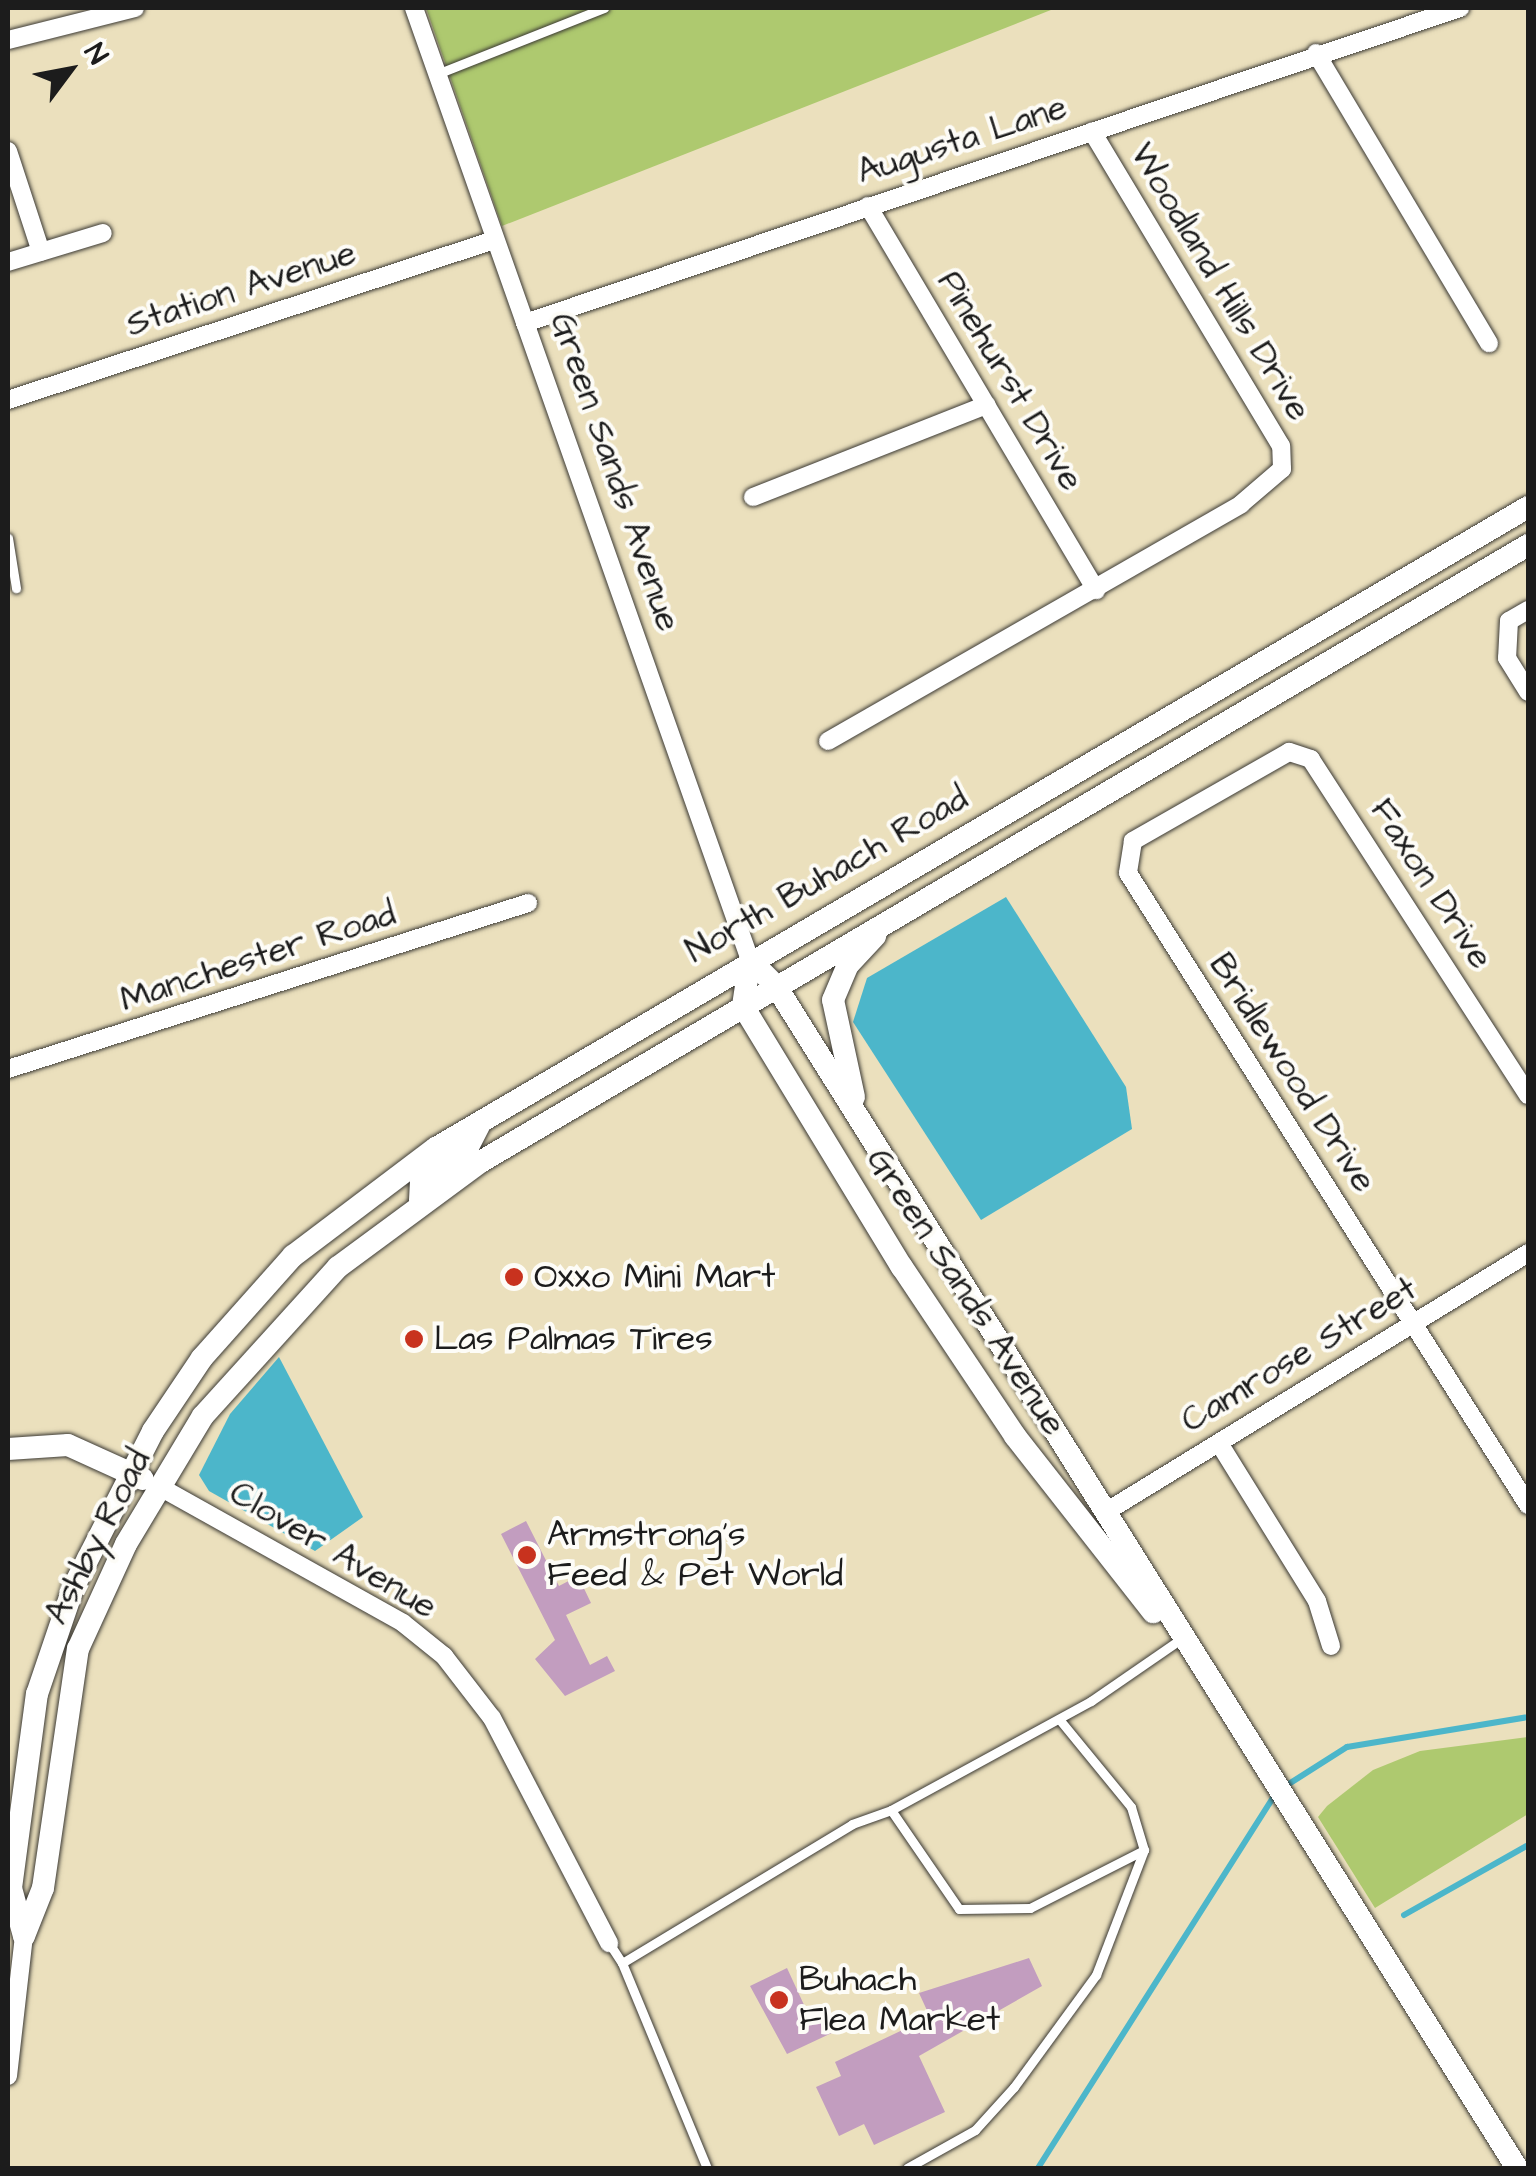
<!DOCTYPE html>
<html>
<head>
<meta charset="utf-8">
<style>
	body { margin:0 }
	#map { position:relative; width:1536px; height:2176px; overflow:hidden; background:#ebe0bd; font-family:"Architects Daughter",sans-serif }
	div>[style] { position:absolute }
	.green>* { inset:0; background:#aec96f }
	.water>* { inset:0; background:#4cb6ca }
	.stream>* { height:6px; margin:-3px; padding:0 3px; transform-origin:3px; border-radius:3px; background:#4cb6ca }
	.building>* { inset:0; background:#c29dbf }
	.roads { filter:drop-shadow(0 0 2px #3b3934) drop-shadow(0 0 2px #3b3934) }
	.lane>* { height:9px; margin:-4.5px; padding:0 4.5px; transform-origin:4.5px; border-radius:4.5px; background:#fff }
	.street>* { height:18px; margin:-9px; padding:0 9px; transform-origin:9px; border-radius:9px; background:#fff }
	.secondary>* { height:22px; margin:-11px; padding:0 11px; transform-origin:11px; border-radius:11px; background:#fff }
	.dots>* { width:28px; height:28px; translate:-50% -50%; box-sizing:border-box; border:5px solid #fdfcf7; border-radius:50% }
	span { translate:-50% -50%; white-space:nowrap; text-align:center; line-height:1.15; -webkit-text-stroke:8px #fdfcf7; paint-order:stroke }
	.street-label { font-size:35px; color:#1c1c1c }
	.poi-label { font-size:35px; color:#1c1c1c }
	.left { translate:0 -50%; text-align:left }
	.frame { position:absolute; inset:0; border:10px solid #1c1c1c; pointer-events:none }
	.north { position:absolute; left:20px; top:20px; width:100px; height:100px; -webkit-text-stroke:8px #fdfcf7; paint-order:stroke; rotate:58deg; font-size:28px; font-weight:700; line-height:40px; text-align:center; color:#1c1c1c }
	.north::after { content:''; display:block; margin:auto; width:35px; height:45px; background:#1c1c1c; clip-path:polygon(50% 0,100% 100%,50% 72%,0 100%) }
</style>
</head>
<body>
<div id="map">
	<div class="green">
		<i style="clip-path:polygon(426px 8px,1056px 8px,502px 226px)"></i>
		<i style="clip-path:polygon(1528px 1737px,1528px 1814px,1375px 1908px,1318px 1817px,1327px 1806px,1373px 1770px,1420px 1751px)"></i>
	</div>
	<div class="water">
		<i style="clip-path:polygon(1006px 897px,1126px 1087px,1132px 1129px,981px 1220px,853px 1022px,867px 978px)"></i>
		<i style="clip-path:polygon(279px 1357px,363px 1517px,315px 1551px,209px 1491px,199px 1475px,230px 1414px)"></i>
	</div>
	<div class="stream">
		<i style="left:1284px;top:1787px;width:75px;rotate:-32.4deg"></i>
		<i style="left:1347px;top:1747px;width:183px;rotate:-9.4deg"></i>
		<i style="left:1404px;top:1915px;width:142px;rotate:-29.4deg"></i>
		<i style="left:1038px;top:2168px;width:442px;rotate:-57.6deg"></i>
	</div>
	<div class="building">
		<i style="clip-path:polygon(526px 1521px,559px 1586px,578px 1576px,591px 1603px,566px 1615px,590px 1665px,607px 1656px,615px 1671px,565px 1696px,535px 1659px,555px 1640px,501px 1534px)"></i>
		<i style="clip-path:polygon(1029px 1958px,1042px 1986px,919px 2056px,945px 2112px,874px 2145px,864px 2124px,839px 2136px,816px 2087px,841px 2076px,835px 2062px,930px 2017px,919px 1993px)"></i>
		<i style="clip-path:polygon(787px 1968px,811px 2020px,827px 2013px,836px 2031px,787px 2054px,750px 1986px)"></i>
	</div>
	<div class="roads">
		<div class="lane">
			<i style="left:437px;top:74px;width:180px;rotate:-21.6deg"></i>
			<i style="left:8px;top:538px;width:51px;rotate:80.9deg"></i>
			<i style="left:1059px;top:1719px;width:114px;rotate:50.7deg"></i>
			<i style="left:1131px;top:1807px;width:45px;rotate:73.2deg"></i>
			<i style="left:1144px;top:1850px;width:128px;rotate:153deg"></i>
			<i style="left:1030px;top:1908px;width:71px;rotate:179.2deg"></i>
			<i style="left:959px;top:1909px;width:120px;rotate:-124.5deg"></i>
			<i style="left:891px;top:1810px;width:228px;rotate:-28.6deg"></i>
			<i style="left:1091px;top:1701px;width:106px;rotate:-34.6deg"></i>
			<i style="left:609px;top:1943px;width:24px;rotate:57deg"></i>
			<i style="left:622px;top:1963px;width:269px;rotate:-31.1deg"></i>
			<i style="left:852px;top:1824px;width:41px;rotate:-19.7deg"></i>
			<i style="left:622px;top:1963px;width:222px;rotate:67.5deg"></i>
			<i style="left:907px;top:2168px;width:78px;rotate:-29.2deg"></i>
			<i style="left:975px;top:2130px;width:58px;rotate:-47.8deg"></i>
			<i style="left:1014px;top:2087px;width:139px;rotate:-53.8deg"></i>
			<i style="left:1096px;top:1975px;width:134px;rotate:-69deg"></i>
		</div>
		<div class="street">
			<i style="left:414px;top:8px;width:1010px;rotate:70.56deg"></i>
			<i style="left:8px;top:40px;width:131px;rotate:-14.1deg"></i>
			<i style="left:1316px;top:53px;width:338px;rotate:59.2deg"></i>
			<i style="left:8px;top:151px;width:106px;rotate:71.9deg"></i>
			<i style="left:868px;top:206px;width:447px;rotate:59.3deg"></i>
			<i style="left:8px;top:262px;width:99px;rotate:-17deg"></i>
			<i style="left:525px;top:323px;width:987px;rotate:-18.62deg"></i>
			<i style="left:8px;top:400px;width:512px;rotate:-18.22deg"></i>
			<i style="left:753px;top:497px;width:251px;rotate:-21.5deg"></i>
			<i style="left:1528px;top:610px;width:22px;rotate:150deg"></i>
			<i style="left:1509px;top:621px;width:37px;rotate:93deg"></i>
			<i style="left:1507px;top:658px;width:40px;rotate:58deg"></i>
			<i style="left:828px;top:741px;width:476px;rotate:-29.8deg"></i>
			<i style="left:1241px;top:504px;width:54px;rotate:-40.5deg"></i>
			<i style="left:1282px;top:469px;width:23px;rotate:-92deg"></i>
			<i style="left:1281px;top:446px;width:367px;rotate:-121deg"></i>
			<i style="left:8px;top:1069px;width:546px;rotate:-17.7deg"></i>
			<i style="left:1528px;top:1095px;width:400px;rotate:-122.9deg"></i>
			<i style="left:1311px;top:759px;width:23px;rotate:-162deg"></i>
			<i style="left:1289px;top:752px;width:180px;rotate:150.3deg"></i>
			<i style="left:1133px;top:841px;width:32px;rotate:99deg"></i>
			<i style="left:1128px;top:873px;width:748px;rotate:57.67deg"></i>
			<i style="left:1219px;top:1443px;width:186px;rotate:58.2deg"></i>
			<i style="left:1317px;top:1601px;width:47px;rotate:72.7deg"></i>
			<i style="left:160px;top:1487px;width:278px;rotate:29.2deg"></i>
			<i style="left:403px;top:1623px;width:53px;rotate:38.8deg"></i>
			<i style="left:444px;top:1656px;width:78px;rotate:52.3deg"></i>
			<i style="left:492px;top:1718px;width:254px;rotate:62.5deg"></i>
			<i style="left:1104px;top:1513px;width:497px;rotate:-31.5deg"></i>
			<i style="left:8px;top:2076px;width:141px;rotate:-83.5deg"></i>
		</div>
		<div class="secondary">
			<i style="left:750px;top:960px;width:37px;rotate:45deg"></i>
			<i style="left:776px;top:986px;width:1395px;rotate:57.92deg"></i>
			<i style="left:750px;top:960px;width:47px;rotate:98.7deg"></i>
			<i style="left:743px;top:1006px;width:306px;rotate:58.7deg"></i>
			<i style="left:902px;top:1267px;width:203px;rotate:56.2deg"></i>
			<i style="left:1015px;top:1436px;width:224px;rotate:51.9deg"></i>
			<i style="left:854px;top:1097px;width:99px;rotate:-102.2deg"></i>
			<i style="left:833px;top:1000px;width:38px;rotate:-67deg"></i>
			<i style="left:848px;top:965px;width:40px;rotate:-47deg"></i>
			<i style="left:420px;top:1200px;width:17px;rotate:-87deg"></i>
			<i style="left:421px;top:1183px;width:59px;rotate:-37.5deg"></i>
			<i style="left:468px;top:1147px;width:27px;rotate:-63deg"></i>
			<i style="left:8px;top:1449px;width:60px;rotate:-3.8deg"></i>
			<i style="left:68px;top:1445px;width:82px;rotate:24.4deg"></i>
			<i style="left:24px;top:1936px;width:50px;rotate:-105.2deg"></i>
			<i style="left:11px;top:1888px;width:196px;rotate:-82.4deg"></i>
			<i style="left:37px;top:1694px;width:112px;rotate:-71.2deg"></i>
			<i style="left:73px;top:1588px;width:176px;rotate:-63deg"></i>
			<i style="left:153px;top:1431px;width:88px;rotate:-56.1deg"></i>
			<i style="left:202px;top:1358px;width:137px;rotate:-48.3deg"></i>
			<i style="left:293px;top:1256px;width:179px;rotate:-37.1deg"></i>
			<i style="left:436px;top:1148px;width:1266px;rotate:-30.41deg"></i>
			<i style="left:24px;top:1936px;width:52px;rotate:-68.4deg"></i>
			<i style="left:43px;top:1888px;width:242px;rotate:-81.7deg"></i>
			<i style="left:78px;top:1649px;width:115px;rotate:-65.4deg"></i>
			<i style="left:126px;top:1544px;width:149px;rotate:-59deg"></i>
			<i style="left:203px;top:1416px;width:201px;rotate:-47.8deg"></i>
			<i style="left:338px;top:1267px;width:179px;rotate:-36.4deg"></i>
			<i style="left:482px;top:1161px;width:1214px;rotate:-30.49deg"></i>
		</div>
	</div>
	<div class="dots">
		<i style="left:514px;top:1277px;background:#c8321e"></i>
		<i style="left:414px;top:1339px;background:#c8321e"></i>
		<i style="left:527px;top:1555px;background:#c8321e"></i>
		<i style="left:779px;top:2000px;background:#c8321e"></i>
	</div>
	<div class="street-label">
		<span style="left:962px;top:140px;rotate:-18deg">Augusta Lane</span>
		<span style="left:1220px;top:282px;rotate:59deg">Woodland Hills Drive</span>
		<span style="left:241px;top:289px;rotate:-18deg">Station Avenue</span>
		<span style="left:1010px;top:381px;rotate:59deg">Pinehurst Drive</span>
		<span style="left:615px;top:472px;rotate:71deg">Green Sands Avenue</span>
		<span style="left:827px;top:875px;rotate:-30deg">North Buhach Road</span>
		<span style="left:1431px;top:884px;rotate:57deg">Faxon Drive</span>
		<span style="left:258px;top:957px;rotate:-18deg">Manchester Road</span>
		<span style="left:1292px;top:1073px;rotate:57deg">Bridlewood Drive</span>
		<span style="left:966px;top:1292px;rotate:57deg">Green Sands Avenue</span>
		<span style="left:1299px;top:1355px;rotate:-31deg">Camrose Street</span>
		<span style="left:98px;top:1537px;rotate:-63deg">Ashby Road</span>
		<span style="left:333px;top:1550px;rotate:31deg">Clover Avenue</span>
	</div>
	<div class="poi-label">
		<span class="left" style="left:534px;top:1277px">Oxxo Mini Mart</span>
		<span class="left" style="left:434px;top:1339px">Las Palmas Tires</span>
		<span class="left" style="left:547px;top:1555px">Armstrong's<br>Feed &amp; Pet World</span>
		<span class="left" style="left:799px;top:2000px">Buhach<br>Flea Market</span>
	</div>
	<div class="frame"></div>
	<div class="north">N</div>
</div>
</body>
</html>
